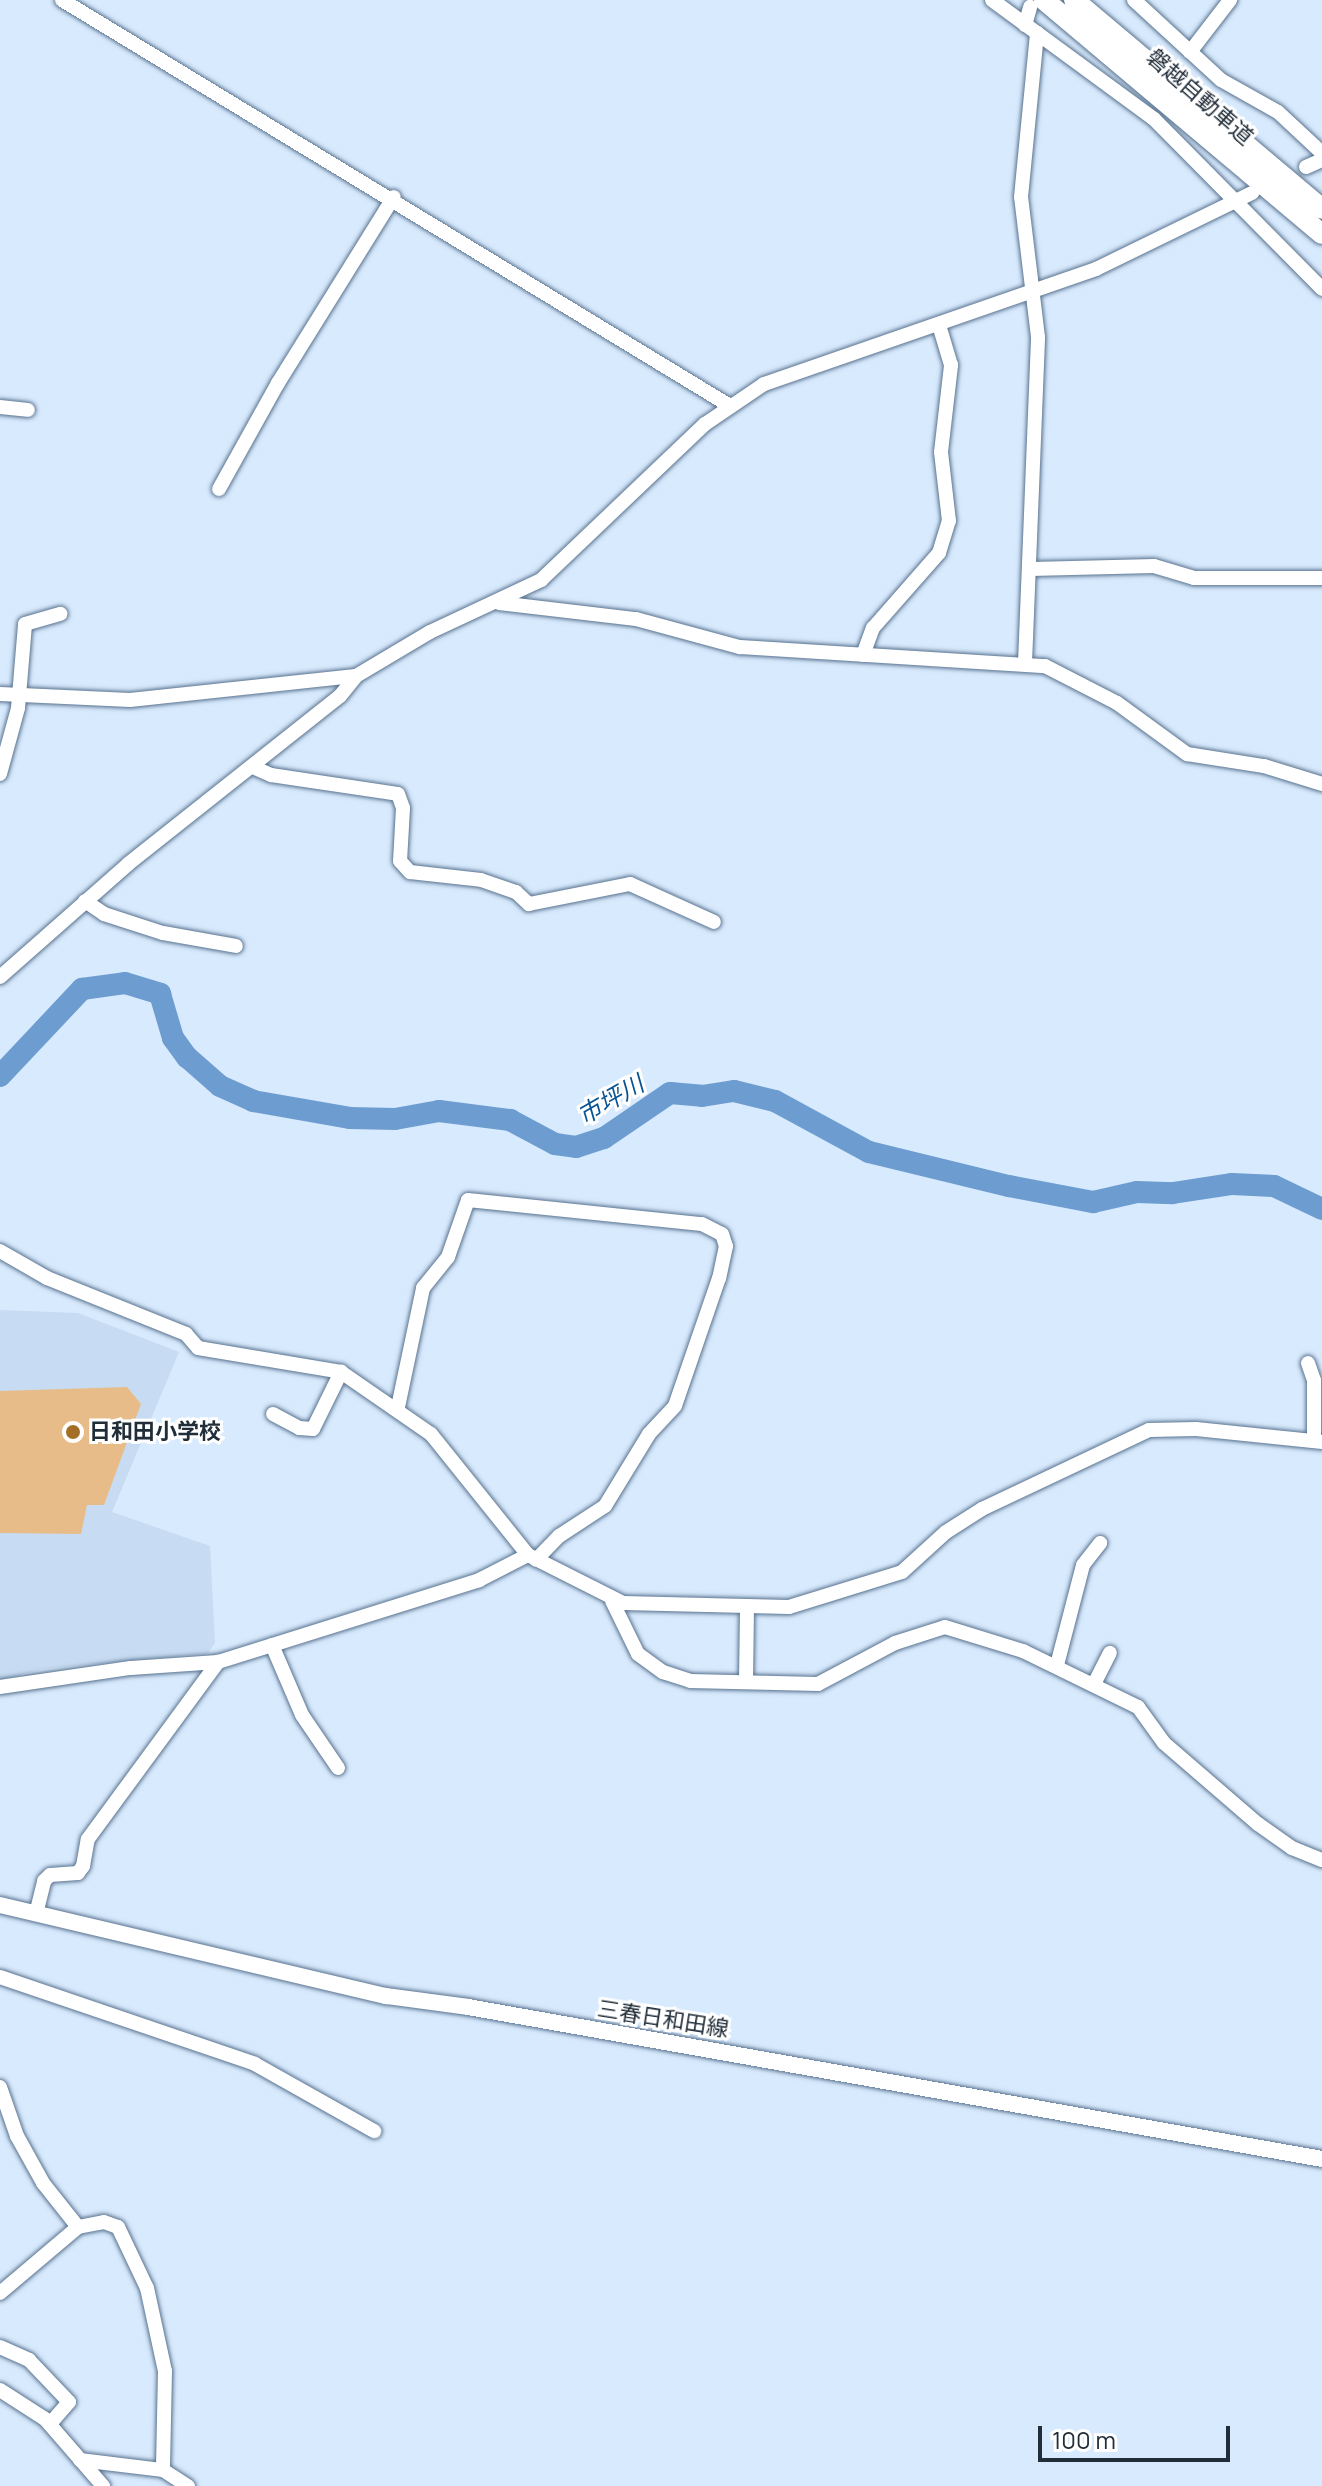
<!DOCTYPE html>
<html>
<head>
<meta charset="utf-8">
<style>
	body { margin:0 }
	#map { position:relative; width:1322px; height:2486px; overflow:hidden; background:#d8eafd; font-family:Manrope,"Noto Sans JP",sans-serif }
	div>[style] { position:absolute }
	.built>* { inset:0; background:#c7dcf2 }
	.green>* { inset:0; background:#e8bc88 }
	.river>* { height:22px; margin:-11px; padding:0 11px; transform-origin:11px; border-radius:11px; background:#6d9dd0 }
	.roads { filter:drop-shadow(0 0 2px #58728f) drop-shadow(0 0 2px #58728f) }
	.minor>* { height:14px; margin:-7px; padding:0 7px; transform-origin:7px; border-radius:7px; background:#fff }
	.major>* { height:16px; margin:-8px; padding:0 8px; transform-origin:8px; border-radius:8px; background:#fff }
	.highway>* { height:20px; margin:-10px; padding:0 10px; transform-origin:10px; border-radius:10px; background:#fff }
	.dots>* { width:22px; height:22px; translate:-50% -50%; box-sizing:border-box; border:4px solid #fff; border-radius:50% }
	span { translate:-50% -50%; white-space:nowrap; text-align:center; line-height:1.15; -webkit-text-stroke:6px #fff; paint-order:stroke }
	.street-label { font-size:22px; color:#212d39 }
	.poi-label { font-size:22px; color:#212d39; font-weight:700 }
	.left { translate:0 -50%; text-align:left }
	.water-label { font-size:24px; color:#085492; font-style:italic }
	.scale { position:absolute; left:1038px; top:2426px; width:192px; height:36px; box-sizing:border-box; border:4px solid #212d39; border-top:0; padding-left:10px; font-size:24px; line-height:28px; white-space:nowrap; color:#212d39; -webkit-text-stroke:6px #fff; paint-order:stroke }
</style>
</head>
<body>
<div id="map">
	<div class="built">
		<i style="clip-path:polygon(0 1310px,78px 1313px,179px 1352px,112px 1512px,210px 1546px,215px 1643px,208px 1653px,43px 1669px,0 1680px)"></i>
	</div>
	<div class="green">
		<i style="clip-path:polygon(127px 1387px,141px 1404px,104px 1505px,87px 1505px,81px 1534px,0 1533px,0 1391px)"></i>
	</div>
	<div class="river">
		<i style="left:0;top:1076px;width:120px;rotate:-46.7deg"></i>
		<i style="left:82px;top:989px;width:43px;rotate:-7.9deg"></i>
		<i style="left:125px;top:983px;width:37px;rotate:17deg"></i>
		<i style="left:160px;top:994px;width:46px;rotate:73.5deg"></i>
		<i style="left:173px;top:1038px;width:24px;rotate:54deg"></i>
		<i style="left:187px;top:1057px;width:44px;rotate:41.3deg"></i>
		<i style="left:220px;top:1086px;width:36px;rotate:24deg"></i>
		<i style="left:253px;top:1101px;width:98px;rotate:9.9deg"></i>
		<i style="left:350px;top:1118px;width:45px;rotate:1.3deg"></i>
		<i style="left:395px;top:1119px;width:45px;rotate:-10.3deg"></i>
		<i style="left:439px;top:1111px;width:72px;rotate:7.2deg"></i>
		<i style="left:510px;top:1120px;width:51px;rotate:28.1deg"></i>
		<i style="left:555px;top:1144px;width:21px;rotate:8deg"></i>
		<i style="left:576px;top:1147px;width:29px;rotate:-18deg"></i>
		<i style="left:604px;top:1138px;width:80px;rotate:-34.3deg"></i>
		<i style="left:670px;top:1093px;width:32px;rotate:5deg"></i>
		<i style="left:702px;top:1096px;width:32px;rotate:-9deg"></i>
		<i style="left:734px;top:1091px;width:42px;rotate:13.7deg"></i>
		<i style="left:775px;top:1101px;width:107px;rotate:28.5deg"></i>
		<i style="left:869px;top:1152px;width:144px;rotate:13.7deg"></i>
		<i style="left:1009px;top:1186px;width:86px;rotate:10.8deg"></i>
		<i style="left:1093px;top:1202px;width:45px;rotate:-12.8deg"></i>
		<i style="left:1137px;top:1192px;width:36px;rotate:2deg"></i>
		<i style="left:1173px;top:1193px;width:60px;rotate:-8.7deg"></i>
		<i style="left:1232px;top:1184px;width:42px;rotate:2.7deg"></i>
		<i style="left:1274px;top:1186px;width:53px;rotate:25.6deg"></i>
	</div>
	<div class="roads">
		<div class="minor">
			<i style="left:62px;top:0;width:782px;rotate:31.29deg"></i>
			<i style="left:992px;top:0;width:201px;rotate:36.3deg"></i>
			<i style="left:1154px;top:119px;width:239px;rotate:45.3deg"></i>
			<i style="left:1134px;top:0;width:118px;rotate:42.6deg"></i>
			<i style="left:1221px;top:80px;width:65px;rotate:29.3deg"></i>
			<i style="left:1278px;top:112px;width:60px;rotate:43deg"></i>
			<i style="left:1025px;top:25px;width:19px;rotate:-74deg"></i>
			<i style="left:1190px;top:52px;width:66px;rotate:-52.4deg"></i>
			<i style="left:1306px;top:167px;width:17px;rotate:-24deg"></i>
			<i style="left:0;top:407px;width:28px;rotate:6deg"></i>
			<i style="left:219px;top:489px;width:121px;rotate:-60.9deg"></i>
			<i style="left:278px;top:383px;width:219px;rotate:-58.1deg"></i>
			<i style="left:1031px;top:569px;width:123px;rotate:-1.4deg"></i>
			<i style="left:1154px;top:566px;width:42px;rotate:16.7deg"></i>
			<i style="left:1194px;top:578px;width:128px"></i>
			<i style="left:499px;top:603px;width:138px;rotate:6.7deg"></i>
			<i style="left:636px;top:619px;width:108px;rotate:15.1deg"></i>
			<i style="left:740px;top:647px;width:306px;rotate:3.6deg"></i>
			<i style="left:1045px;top:666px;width:81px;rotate:27.2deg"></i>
			<i style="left:1117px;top:703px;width:87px;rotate:36.1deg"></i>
			<i style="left:1187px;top:754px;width:78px;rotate:8.9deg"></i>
			<i style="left:1264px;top:766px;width:61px;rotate:17.2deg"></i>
			<i style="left:863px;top:655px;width:29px;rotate:-70deg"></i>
			<i style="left:873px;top:628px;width:100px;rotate:-48.7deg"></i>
			<i style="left:939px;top:553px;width:34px;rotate:-73deg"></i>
			<i style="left:949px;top:521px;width:69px;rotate:-96.6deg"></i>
			<i style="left:941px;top:452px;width:88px;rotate:-83.4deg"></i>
			<i style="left:951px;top:365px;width:42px;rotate:-106.7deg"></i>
			<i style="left:1025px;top:663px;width:326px;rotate:-87.7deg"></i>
			<i style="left:1038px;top:337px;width:141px;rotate:-96.9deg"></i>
			<i style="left:1021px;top:197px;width:165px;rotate:-84.4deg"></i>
			<i style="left:0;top:694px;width:130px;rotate:2.6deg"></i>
			<i style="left:130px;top:700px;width:227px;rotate:-6.1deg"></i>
			<i style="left:356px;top:676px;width:86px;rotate:-30.7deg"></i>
			<i style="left:430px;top:632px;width:123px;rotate:-25.1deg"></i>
			<i style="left:541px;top:580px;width:226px;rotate:-43.6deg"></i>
			<i style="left:705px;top:424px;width:71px;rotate:-34.1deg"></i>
			<i style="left:764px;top:384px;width:351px;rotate:-19.1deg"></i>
			<i style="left:1096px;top:269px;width:174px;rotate:-26deg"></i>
			<i style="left:253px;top:767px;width:20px;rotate:24deg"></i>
			<i style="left:271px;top:775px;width:128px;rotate:8.5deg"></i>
			<i style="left:398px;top:794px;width:15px;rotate:70deg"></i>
			<i style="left:403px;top:808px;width:53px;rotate:93.2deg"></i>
			<i style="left:400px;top:861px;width:15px;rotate:48deg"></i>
			<i style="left:410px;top:872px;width:71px;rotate:6.4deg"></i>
			<i style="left:481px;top:880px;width:37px;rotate:19deg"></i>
			<i style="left:516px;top:892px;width:18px;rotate:43deg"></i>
			<i style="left:529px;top:904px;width:103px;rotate:-11.2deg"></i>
			<i style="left:630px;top:884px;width:92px;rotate:24.3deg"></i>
			<i style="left:0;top:774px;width:68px;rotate:-74.7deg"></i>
			<i style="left:18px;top:708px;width:84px;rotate:-85.2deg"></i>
			<i style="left:25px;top:624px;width:37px;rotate:-16deg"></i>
			<i style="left:85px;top:901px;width:23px;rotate:34deg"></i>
			<i style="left:104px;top:914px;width:62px;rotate:17.9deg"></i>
			<i style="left:163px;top:933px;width:74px;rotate:10.1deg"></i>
			<i style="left:0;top:977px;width:171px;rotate:-41.4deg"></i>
			<i style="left:128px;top:864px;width:270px;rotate:-38.4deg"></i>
			<i style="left:340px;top:696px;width:26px;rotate:-51deg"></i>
			<i style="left:0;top:1251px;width:54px;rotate:29.9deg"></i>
			<i style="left:47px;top:1278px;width:150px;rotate:21.9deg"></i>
			<i style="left:186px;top:1334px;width:18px;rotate:49deg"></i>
			<i style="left:198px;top:1348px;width:145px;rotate:9.5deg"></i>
			<i style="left:341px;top:1372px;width:109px;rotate:34.6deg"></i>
			<i style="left:431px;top:1434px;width:155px;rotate:51.3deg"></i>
			<i style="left:528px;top:1555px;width:106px;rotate:26.8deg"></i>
			<i style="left:623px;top:1603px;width:166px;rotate:1.4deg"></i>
			<i style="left:789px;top:1607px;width:118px;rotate:-17.2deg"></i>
			<i style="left:902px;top:1572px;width:59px;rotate:-42.3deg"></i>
			<i style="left:946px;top:1532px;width:43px;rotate:-32.6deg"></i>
			<i style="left:982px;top:1509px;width:185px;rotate:-25.3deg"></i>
			<i style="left:1149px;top:1430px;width:47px;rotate:-1.2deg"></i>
			<i style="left:1196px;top:1429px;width:127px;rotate:5.9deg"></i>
			<i style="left:1308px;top:1363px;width:18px;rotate:71deg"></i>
			<i style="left:1314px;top:1380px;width:61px;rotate:90deg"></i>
			<i style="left:398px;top:1407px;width:122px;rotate:-78.1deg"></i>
			<i style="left:423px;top:1288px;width:40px;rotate:-51deg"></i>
			<i style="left:448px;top:1257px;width:60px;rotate:-70.7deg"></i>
			<i style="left:468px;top:1200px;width:235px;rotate:5.9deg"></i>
			<i style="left:702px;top:1224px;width:22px;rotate:27deg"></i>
			<i style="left:722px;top:1234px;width:13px;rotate:72deg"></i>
			<i style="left:726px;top:1246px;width:33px;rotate:102deg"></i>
			<i style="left:719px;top:1278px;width:135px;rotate:109deg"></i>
			<i style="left:675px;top:1406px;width:38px;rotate:133deg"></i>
			<i style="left:649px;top:1434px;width:84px;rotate:121.4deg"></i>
			<i style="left:605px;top:1506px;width:55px;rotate:146.9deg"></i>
			<i style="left:559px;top:1536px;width:33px;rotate:134deg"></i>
			<i style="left:273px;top:1414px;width:30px;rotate:28deg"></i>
			<i style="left:299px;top:1428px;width:14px;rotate:4deg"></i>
			<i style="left:313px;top:1429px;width:64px;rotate:-63.8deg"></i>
			<i style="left:612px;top:1601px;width:59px;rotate:63.9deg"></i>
			<i style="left:638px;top:1654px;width:31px;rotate:36deg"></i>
			<i style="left:663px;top:1672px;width:28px;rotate:18deg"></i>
			<i style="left:690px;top:1681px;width:128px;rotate:1.3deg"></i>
			<i style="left:818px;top:1684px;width:87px;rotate:-28deg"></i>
			<i style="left:895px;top:1643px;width:52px;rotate:-17.7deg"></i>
			<i style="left:945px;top:1627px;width:82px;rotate:17.1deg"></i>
			<i style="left:1023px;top:1651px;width:128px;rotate:26deg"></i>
			<i style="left:1138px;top:1707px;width:44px;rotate:54.2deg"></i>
			<i style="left:1164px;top:1743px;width:124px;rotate:40.8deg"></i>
			<i style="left:1258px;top:1824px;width:42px;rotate:35.2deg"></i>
			<i style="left:1292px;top:1848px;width:32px;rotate:22deg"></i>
			<i style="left:272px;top:1645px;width:76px;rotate:66.8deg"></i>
			<i style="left:302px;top:1715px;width:64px;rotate:55.8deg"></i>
			<i style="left:1057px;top:1665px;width:103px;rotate:-75.4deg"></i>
			<i style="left:1083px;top:1565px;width:28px;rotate:-52deg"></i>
			<i style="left:746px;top:1681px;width:75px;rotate:-89.2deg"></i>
			<i style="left:1094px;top:1684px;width:35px;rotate:-63deg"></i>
			<i style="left:0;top:1687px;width:132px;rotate:-8.3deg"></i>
			<i style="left:131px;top:1668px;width:87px;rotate:-3.9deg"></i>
			<i style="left:218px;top:1662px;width:274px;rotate:-17.4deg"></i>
			<i style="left:479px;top:1580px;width:55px;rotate:-27deg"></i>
			<i style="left:36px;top:1914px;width:34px;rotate:-76deg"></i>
			<i style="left:44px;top:1881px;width:8px;rotate:-45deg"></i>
			<i style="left:50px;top:1875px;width:28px;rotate:-4deg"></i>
			<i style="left:78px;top:1873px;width:9px;rotate:-54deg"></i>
			<i style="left:83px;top:1866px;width:27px;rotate:-80deg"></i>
			<i style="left:88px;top:1839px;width:220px;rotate:-53.7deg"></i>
			<i style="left:0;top:1977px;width:269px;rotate:18.8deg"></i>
			<i style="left:255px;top:2064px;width:137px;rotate:29.4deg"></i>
			<i style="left:0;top:2087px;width:52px;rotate:70.9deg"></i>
			<i style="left:17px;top:2136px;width:54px;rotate:61deg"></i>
			<i style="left:43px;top:2183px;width:56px;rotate:51.5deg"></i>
			<i style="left:78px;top:2227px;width:26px;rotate:-11deg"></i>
			<i style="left:104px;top:2222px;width:15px;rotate:20deg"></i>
			<i style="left:118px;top:2227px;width:68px;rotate:64.6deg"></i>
			<i style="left:147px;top:2288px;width:85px;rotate:77.8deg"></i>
			<i style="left:165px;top:2371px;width:99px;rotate:91.2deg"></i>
			<i style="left:163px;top:2470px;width:30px;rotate:33deg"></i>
			<i style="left:0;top:2293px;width:102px;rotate:-40.2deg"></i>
			<i style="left:0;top:2347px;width:32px;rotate:24deg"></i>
			<i style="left:29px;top:2360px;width:58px;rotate:46.4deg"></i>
			<i style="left:69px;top:2402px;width:29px;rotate:131deg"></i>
			<i style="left:0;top:2390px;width:54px;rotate:32.8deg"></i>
			<i style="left:45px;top:2419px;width:89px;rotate:49.1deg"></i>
			<i style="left:80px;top:2460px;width:84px;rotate:6.9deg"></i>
		</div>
		<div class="major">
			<i style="left:0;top:1905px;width:397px;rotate:13.3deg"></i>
			<i style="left:386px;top:1996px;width:83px;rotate:7.6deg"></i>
			<i style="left:468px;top:2007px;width:867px;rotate:10.09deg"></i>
		</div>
		<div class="highway">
			<i style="left:1044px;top:0;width:363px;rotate:40.1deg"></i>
			<i style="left:1074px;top:0;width:324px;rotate:40.1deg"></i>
		</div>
	</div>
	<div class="dots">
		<i style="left:73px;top:1432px;background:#a36f27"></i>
	</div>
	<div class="street-label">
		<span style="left:1200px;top:97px;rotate:41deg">磐越自動車道</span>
		<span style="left:663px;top:2019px;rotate:9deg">三春日和田線</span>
	</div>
	<div class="poi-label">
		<span class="left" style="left:89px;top:1432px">日和田小学校</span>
	</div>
	<div class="water-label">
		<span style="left:610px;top:1099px;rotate:-30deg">市坪川</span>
	</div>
	<div class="scale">100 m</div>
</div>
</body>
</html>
